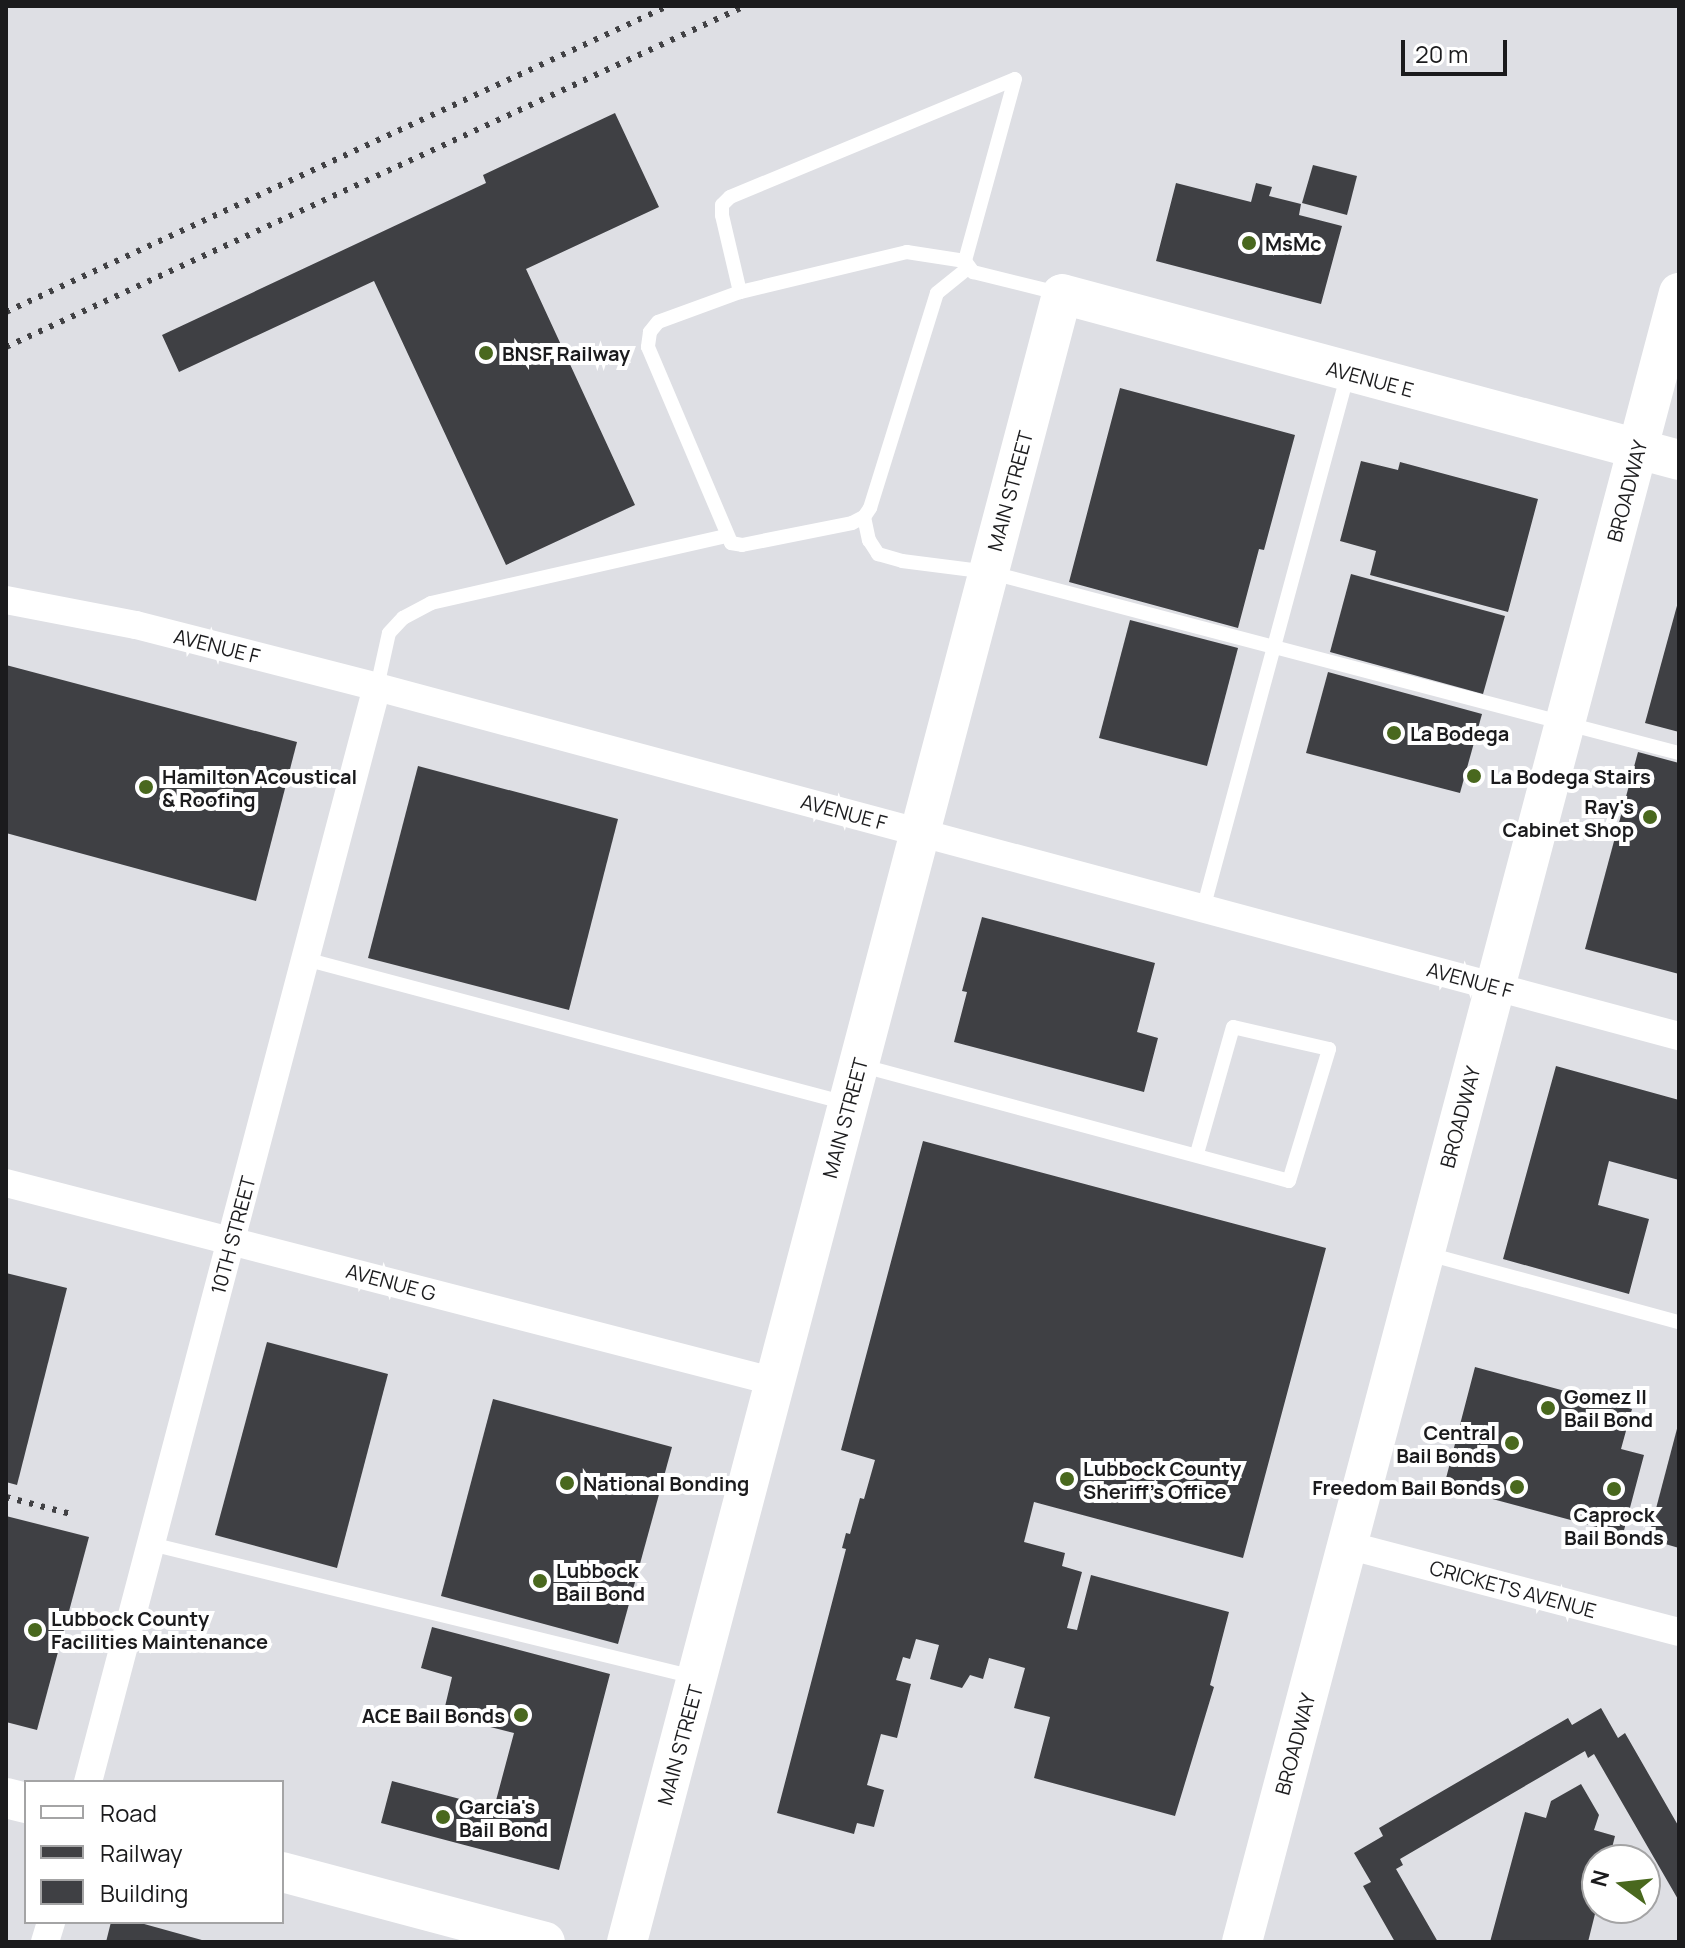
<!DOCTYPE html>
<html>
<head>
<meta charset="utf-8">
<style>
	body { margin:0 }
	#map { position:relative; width:1685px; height:1948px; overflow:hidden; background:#dedfe4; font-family:Manrope,sans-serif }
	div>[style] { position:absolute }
	.building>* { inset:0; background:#3f4044 }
	.lane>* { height:14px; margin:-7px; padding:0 7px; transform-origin:7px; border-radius:7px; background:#fff }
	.street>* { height:28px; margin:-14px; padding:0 14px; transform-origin:14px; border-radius:14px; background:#fff }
	.secondary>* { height:40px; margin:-20px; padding:0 20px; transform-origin:20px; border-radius:20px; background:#fff }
	.rail>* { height:6px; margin-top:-3px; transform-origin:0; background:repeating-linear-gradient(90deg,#414144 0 4px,transparent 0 12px) }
	.dots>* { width:22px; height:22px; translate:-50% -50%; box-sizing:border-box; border:4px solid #fff; border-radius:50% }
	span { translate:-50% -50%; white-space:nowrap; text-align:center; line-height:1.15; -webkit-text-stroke:8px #fff; paint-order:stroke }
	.poi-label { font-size:20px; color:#1b1b1d; font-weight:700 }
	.left { translate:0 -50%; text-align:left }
	.right { translate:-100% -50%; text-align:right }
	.street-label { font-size:20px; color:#1b1b1d }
	.frame { position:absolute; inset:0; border:8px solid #1b1b1d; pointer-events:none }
	.legend { position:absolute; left:24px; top:1780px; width:260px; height:144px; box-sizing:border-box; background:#fff; border:2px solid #a4a4a5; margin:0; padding:10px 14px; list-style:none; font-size:24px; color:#1b1b1d }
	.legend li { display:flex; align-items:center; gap:16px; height:40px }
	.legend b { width:40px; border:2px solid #a4a4a5 }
	.north { position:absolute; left:1581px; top:1844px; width:80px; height:80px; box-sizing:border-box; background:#fff; border:2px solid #a4a4a5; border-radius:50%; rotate:285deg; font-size:22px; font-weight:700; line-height:32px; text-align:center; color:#1b1b1d }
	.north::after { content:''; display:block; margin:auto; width:28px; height:36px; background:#49681e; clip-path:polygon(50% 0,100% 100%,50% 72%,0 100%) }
	.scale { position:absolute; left:1401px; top:40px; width:106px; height:36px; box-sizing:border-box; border:4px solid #1b1b1d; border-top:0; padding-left:10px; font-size:24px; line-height:28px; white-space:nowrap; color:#1b1b1d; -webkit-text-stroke:6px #fff; paint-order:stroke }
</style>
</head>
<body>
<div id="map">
	<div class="building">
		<i style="clip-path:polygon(615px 113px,659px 207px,526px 269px,635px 505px,506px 565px,374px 281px,179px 372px,162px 335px,486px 183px,483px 175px)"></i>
		<i style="clip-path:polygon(1313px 165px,1357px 176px,1347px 215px,1302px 203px)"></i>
		<i style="clip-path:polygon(1176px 183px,1251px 202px,1256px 183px,1272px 187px,1269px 196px,1301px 204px,1299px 215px,1342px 226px,1321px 304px,1156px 261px)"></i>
		<i style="clip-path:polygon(1120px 388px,1295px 435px,1264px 550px,1259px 549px,1238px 628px,1069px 582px)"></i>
		<i style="clip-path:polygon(1361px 461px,1398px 470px,1400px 462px,1538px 499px,1508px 612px,1370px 575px,1376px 551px,1340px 541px)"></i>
		<i style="clip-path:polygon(1351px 574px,1505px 616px,1483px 694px,1330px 652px)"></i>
		<i style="clip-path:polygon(1678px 602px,1679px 603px,1679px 732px,1645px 723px)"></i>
		<i style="clip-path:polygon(1130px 620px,1238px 648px,1207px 766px,1099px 738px)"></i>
		<i style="clip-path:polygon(6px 665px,297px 742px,256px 901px,6px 833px)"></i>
		<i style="clip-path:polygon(1328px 672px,1482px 714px,1460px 793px,1306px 753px)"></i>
		<i style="clip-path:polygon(1638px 752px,1679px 763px,1679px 974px,1585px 949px)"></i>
		<i style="clip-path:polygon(418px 766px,618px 819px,569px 1010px,368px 958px)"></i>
		<i style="clip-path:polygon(982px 917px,1155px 963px,1137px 1032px,1158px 1038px,1144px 1092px,954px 1042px,967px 992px,962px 991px)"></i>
		<i style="clip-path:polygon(1556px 1066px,1679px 1100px,1679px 1180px,1609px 1161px,1598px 1205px,1649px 1219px,1629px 1294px,1503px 1259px)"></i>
		<i style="clip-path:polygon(923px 1141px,1326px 1248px,1243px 1558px,1034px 1502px,1024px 1542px,1065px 1553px,1062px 1566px,1082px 1572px,1067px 1628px,1077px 1630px,1091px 1575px,1229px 1612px,1210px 1685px,1214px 1687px,1175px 1816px,1034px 1778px,1050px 1717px,1014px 1708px,1025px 1668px,989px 1658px,983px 1679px,970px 1675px,962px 1688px,930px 1679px,939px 1645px,916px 1639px,910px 1659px,903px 1657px,896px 1680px,911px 1684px,897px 1738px,881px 1734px,867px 1785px,884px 1790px,874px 1827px,857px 1823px,854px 1834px,777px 1813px,846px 1549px,842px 1548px,846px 1533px,850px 1534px,860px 1498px,864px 1499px,875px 1460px,841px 1450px)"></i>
		<i style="clip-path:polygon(6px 1273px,67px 1288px,17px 1485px,6px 1482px)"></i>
		<i style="clip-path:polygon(267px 1342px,388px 1374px,337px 1568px,215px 1535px)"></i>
		<i style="clip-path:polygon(1475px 1367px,1632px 1409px,1621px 1449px,1644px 1455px,1623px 1534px,1444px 1486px)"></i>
		<i style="clip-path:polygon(493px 1399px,672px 1447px,618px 1644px,441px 1596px)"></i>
		<i style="clip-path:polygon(1678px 1425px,1679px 1426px,1679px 1548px,1648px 1539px)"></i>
		<i style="clip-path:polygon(6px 1516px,89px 1537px,37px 1730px,6px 1722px)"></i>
		<i style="clip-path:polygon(432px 1627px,610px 1674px,559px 1870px,381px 1823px,392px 1781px,494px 1808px,514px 1733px,443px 1715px,452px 1677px,421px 1668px)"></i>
		<i style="clip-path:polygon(1601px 1708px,1618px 1738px,1625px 1733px,1679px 1827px,1679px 1901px,1594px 1754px,1588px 1758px,1585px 1751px,1400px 1859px,1403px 1865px,1396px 1869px,1438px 1942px,1395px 1942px,1363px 1886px,1371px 1882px,1354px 1853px,1383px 1836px,1379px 1828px,1568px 1718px,1572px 1725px)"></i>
		<i style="clip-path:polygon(1581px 1784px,1599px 1815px,1594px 1830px,1615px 1836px,1609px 1860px,1597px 1860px,1597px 1906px,1588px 1942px,1490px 1942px,1525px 1812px,1546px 1818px,1551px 1801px)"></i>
		<i style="clip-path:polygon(111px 1922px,137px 1922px,209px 1942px,106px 1942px)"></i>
	</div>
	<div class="lane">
		<i style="left:1015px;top:79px;width:189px;rotate:105.4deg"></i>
		<i style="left:965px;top:261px;width:14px;rotate:54deg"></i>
		<i style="left:973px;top:272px;width:88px;rotate:13.9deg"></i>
		<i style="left:965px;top:261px;width:59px;rotate:-171.2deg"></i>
		<i style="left:907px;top:252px;width:172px;rotate:166.5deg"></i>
		<i style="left:740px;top:292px;width:87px;rotate:159.9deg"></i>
		<i style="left:658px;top:322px;width:13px;rotate:129deg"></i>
		<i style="left:650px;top:332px;width:15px;rotate:98deg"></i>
		<i style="left:648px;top:347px;width:213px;rotate:67deg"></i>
		<i style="left:731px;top:543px;width:11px;rotate:10deg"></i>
		<i style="left:742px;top:545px;width:112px;rotate:-11.3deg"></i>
		<i style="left:852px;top:523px;width:13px;rotate:-27deg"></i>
		<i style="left:864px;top:517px;width:11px;rotate:-56deg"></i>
		<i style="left:870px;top:508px;width:225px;rotate:-72.7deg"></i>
		<i style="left:937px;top:293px;width:40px;rotate:-39deg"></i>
		<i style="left:740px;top:292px;width:79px;rotate:-103.2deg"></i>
		<i style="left:722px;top:215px;width:10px;rotate:-90deg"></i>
		<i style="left:722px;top:205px;width:11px;rotate:-45deg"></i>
		<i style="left:730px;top:197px;width:308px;rotate:-22.5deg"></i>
		<i style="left:864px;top:517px;width:24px;rotate:78deg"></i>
		<i style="left:869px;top:540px;width:17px;rotate:57deg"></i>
		<i style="left:878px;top:554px;width:25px;rotate:16deg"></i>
		<i style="left:902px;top:561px;width:87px;rotate:7.3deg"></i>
		<i style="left:988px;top:572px;width:714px;rotate:14.68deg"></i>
		<i style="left:377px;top:687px;width:55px;rotate:-77.5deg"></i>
		<i style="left:389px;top:633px;width:21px;rotate:-47deg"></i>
		<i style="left:403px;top:618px;width:32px;rotate:-28deg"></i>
		<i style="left:431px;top:603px;width:302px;rotate:-12.8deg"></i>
		<i style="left:1203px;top:909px;width:555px;rotate:-74.86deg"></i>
		<i style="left:305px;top:959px;width:560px;rotate:14.91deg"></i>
		<i style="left:863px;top:1066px;width:441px;rotate:15.1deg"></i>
		<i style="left:1289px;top:1181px;width:138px;rotate:-73.1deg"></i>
		<i style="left:1329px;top:1049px;width:98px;rotate:-167.1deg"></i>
		<i style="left:1233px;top:1027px;width:131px;rotate:105.9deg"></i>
		<i style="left:1428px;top:1254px;width:260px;rotate:15.2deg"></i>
		<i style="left:151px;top:1544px;width:559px;rotate:13.76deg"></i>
	</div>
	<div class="street">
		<i style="left:6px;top:600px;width:132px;rotate:10.9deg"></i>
		<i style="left:136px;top:625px;width:249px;rotate:14.4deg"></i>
		<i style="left:377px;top:687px;width:1348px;rotate:15.01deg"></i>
		<i style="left:6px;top:1183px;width:795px;rotate:14.49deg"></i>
		<i style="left:1347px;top:1545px;width:343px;rotate:14.7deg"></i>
		<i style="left:88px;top:1782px;width:1132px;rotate:-75.22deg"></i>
		<i style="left:45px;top:1942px;width:21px;rotate:-73deg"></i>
	</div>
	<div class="secondary">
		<i style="left:6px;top:1798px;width:21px;rotate:14deg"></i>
		<i style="left:282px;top:1872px;width:272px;rotate:14.9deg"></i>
		<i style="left:627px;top:1942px;width:1704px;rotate:-75.21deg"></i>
		<i style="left:1062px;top:294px;width:639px;rotate:15.06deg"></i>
		<i style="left:1242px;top:1942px;width:1706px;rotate:-75.16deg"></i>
	</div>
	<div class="rail">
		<i style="left:6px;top:312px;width:729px;rotate:-24.81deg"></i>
		<i style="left:6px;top:347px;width:814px;rotate:-24.77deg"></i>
		<i style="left:6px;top:1497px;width:67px;rotate:14.7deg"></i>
	</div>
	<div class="dots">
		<i style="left:1249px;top:243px;background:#49681e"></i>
		<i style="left:486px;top:353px;background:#49681e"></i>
		<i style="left:1394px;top:733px;background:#49681e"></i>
		<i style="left:1474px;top:776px;background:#49681e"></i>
		<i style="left:146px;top:787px;background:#49681e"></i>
		<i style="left:1650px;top:817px;background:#49681e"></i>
		<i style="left:1548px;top:1408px;background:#49681e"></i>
		<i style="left:1512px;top:1443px;background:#49681e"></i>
		<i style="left:1067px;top:1479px;background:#49681e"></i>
		<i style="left:567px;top:1483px;background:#49681e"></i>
		<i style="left:1517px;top:1487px;background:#49681e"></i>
		<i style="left:1614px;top:1489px;background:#49681e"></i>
		<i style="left:540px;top:1581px;background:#49681e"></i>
		<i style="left:35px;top:1630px;background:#49681e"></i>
		<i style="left:521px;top:1715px;background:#49681e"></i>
		<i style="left:443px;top:1817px;background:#49681e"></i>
	</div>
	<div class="poi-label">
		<span class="left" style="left:1265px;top:243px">MsMc</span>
		<span class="left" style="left:502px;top:353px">BNSF Railway</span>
		<span class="left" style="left:1410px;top:733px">La Bodega</span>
		<span class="left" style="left:162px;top:788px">Hamilton Acoustical<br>&amp; Roofing</span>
		<span class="left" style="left:1490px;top:776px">La Bodega Stairs</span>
		<span class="right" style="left:1634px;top:818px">Ray's<br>Cabinet Shop</span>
		<span class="left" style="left:1564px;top:1408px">Gomez II<br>Bail Bond</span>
		<span class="right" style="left:1496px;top:1444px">Central<br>Bail Bonds</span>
		<span class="left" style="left:1083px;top:1480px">Lubbock County<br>Sheriff's Office</span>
		<span class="left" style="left:583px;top:1483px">National Bonding</span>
		<span class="right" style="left:1501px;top:1487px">Freedom Bail Bonds</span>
		<span style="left:1614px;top:1526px">Caprock<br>Bail Bonds</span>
		<span class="left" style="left:556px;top:1582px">Lubbock<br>Bail Bond</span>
		<span class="left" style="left:51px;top:1630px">Lubbock County<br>Facilities Maintenance</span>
		<span class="right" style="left:505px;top:1715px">ACE Bail Bonds</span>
		<span class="left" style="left:459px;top:1818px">Garcia's<br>Bail Bond</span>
	</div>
	<div class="street-label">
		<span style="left:1370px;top:379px;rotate:15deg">AVENUE E</span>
		<span style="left:1010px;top:491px;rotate:-75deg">MAIN STREET</span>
		<span style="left:1627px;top:491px;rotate:-75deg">BROADWAY</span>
		<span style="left:217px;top:646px;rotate:14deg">AVENUE F</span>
		<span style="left:844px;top:812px;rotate:15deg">AVENUE F</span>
		<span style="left:1470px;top:980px;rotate:15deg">AVENUE F</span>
		<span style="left:1460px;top:1117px;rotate:-75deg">BROADWAY</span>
		<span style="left:845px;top:1118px;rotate:-75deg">MAIN STREET</span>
		<span style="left:233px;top:1235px;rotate:-75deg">10TH STREET</span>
		<span style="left:391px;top:1282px;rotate:15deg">AVENUE G</span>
		<span style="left:1513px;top:1589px;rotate:15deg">CRICKETS AVENUE</span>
		<span style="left:1295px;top:1744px;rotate:-75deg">BROADWAY</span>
		<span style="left:680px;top:1745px;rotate:-75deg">MAIN STREET</span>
	</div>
	<div class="frame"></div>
	<ul class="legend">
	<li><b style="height:10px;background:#fff"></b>Road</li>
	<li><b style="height:10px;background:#414144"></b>Railway</li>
	<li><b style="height:22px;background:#3f4044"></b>Building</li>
	</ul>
	<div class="north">N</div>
	<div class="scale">20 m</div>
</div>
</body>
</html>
